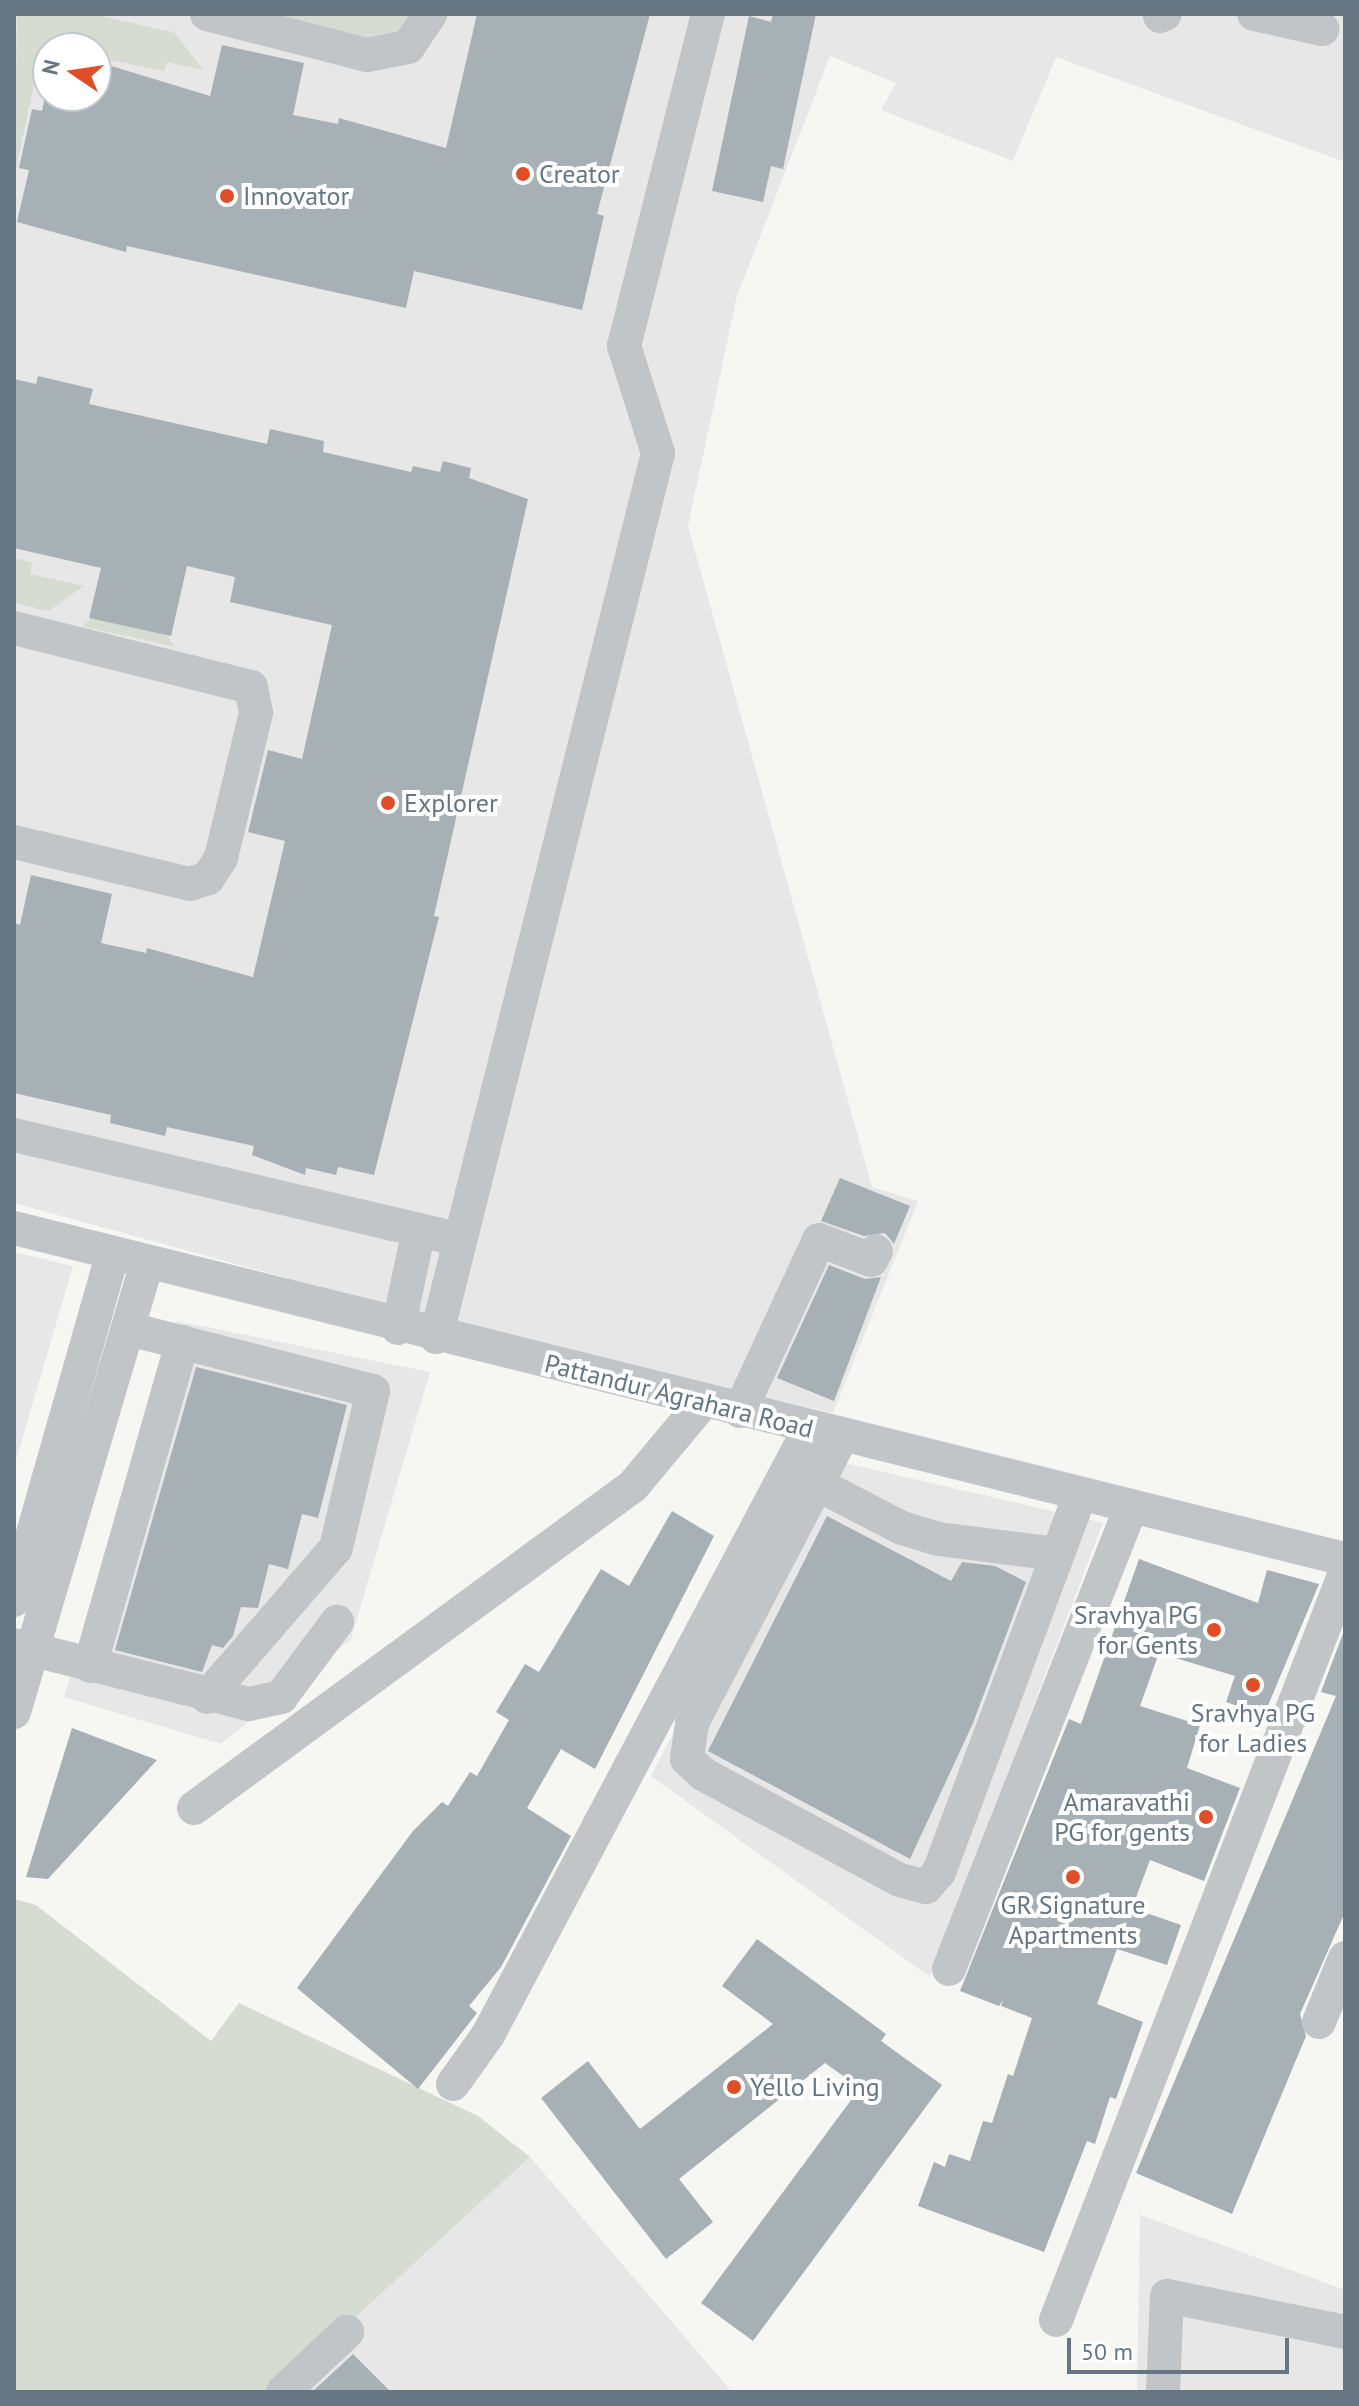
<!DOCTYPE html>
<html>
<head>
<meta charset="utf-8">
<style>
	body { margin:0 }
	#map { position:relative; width:1359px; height:2406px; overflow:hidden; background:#f6f6f2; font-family:"PT Sans",sans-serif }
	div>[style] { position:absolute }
	.built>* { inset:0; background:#e6e7e6 }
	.green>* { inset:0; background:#d7dcd3 }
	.building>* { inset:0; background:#a7b0b4 }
	.minor>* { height:34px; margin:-17px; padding:0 17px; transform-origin:17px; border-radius:17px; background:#c1c5c8 }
	.dots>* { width:22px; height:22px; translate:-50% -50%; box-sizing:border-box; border:4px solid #fff; border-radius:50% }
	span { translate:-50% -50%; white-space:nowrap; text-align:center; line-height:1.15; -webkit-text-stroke:8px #fff; paint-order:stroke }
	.poi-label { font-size:26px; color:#657682 }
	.left { translate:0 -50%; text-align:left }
	.right { translate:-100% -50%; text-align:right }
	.street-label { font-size:26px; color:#657682 }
	.frame { position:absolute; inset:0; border:16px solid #657682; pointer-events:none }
	.north { position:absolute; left:32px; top:32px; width:80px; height:80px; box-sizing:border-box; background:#fff; border:2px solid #c1c8cd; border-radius:50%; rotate:283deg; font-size:22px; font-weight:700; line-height:32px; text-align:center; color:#657682 }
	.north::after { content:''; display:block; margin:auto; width:28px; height:36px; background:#df4d29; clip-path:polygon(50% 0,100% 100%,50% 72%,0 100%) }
	.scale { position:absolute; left:1067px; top:2338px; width:222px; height:36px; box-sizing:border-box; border:4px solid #657682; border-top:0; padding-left:10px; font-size:24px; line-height:28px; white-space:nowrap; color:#657682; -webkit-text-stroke:6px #fff; paint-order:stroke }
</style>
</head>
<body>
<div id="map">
	<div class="built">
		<i style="clip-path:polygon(evenodd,14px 14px,1345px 14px,1345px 162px,1056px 57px,1013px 161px,881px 110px,896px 83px,830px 56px,737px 296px,688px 526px,872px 1187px,918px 1201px,833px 1413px,440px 1320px,14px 1203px,14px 14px,48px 48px,96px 48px,96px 96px,48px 96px,48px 48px)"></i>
		<i style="clip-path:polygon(14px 1252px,73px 1266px,14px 1467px)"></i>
		<i style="clip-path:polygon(176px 1321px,430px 1372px,351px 1639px,221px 1744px,64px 1697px)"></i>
		<i style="clip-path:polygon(819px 1457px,1103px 1523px,930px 1977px,651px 1776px)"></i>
		<i style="clip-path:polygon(530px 2157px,732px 2392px,274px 2392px)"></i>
		<i style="clip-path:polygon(1140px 2215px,1345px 2290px,1345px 2392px,1137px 2392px)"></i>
	</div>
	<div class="green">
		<i style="clip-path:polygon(17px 14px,93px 14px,175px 33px,203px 70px,167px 62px,164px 71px,106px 59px,105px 68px,96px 66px,96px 48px,48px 48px,48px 55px,41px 53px,14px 177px)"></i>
		<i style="clip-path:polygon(259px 14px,412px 14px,398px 33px,374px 41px)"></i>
		<i style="clip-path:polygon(14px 558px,32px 562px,30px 574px,84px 586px,48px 611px,14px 603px)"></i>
		<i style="clip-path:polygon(98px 613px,161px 626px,175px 647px,82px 626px)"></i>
		<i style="clip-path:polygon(14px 1899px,36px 1905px,211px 2041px,239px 2003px,478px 2116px,530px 2157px,274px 2392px,14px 2392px)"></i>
	</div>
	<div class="building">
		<i style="clip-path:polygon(477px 14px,650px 14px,597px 214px,604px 216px,582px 310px,414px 271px,406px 308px,127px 246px,126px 252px,17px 222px,29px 170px,19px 168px,32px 109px,42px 111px,45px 96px,96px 96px,96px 71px,106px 73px,108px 65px,210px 96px,222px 45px,304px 63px,293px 115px,338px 124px,339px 118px,446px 148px)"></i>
		<i style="clip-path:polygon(773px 14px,816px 14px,783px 169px,771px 166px,763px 202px,712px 191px,749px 16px,771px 22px)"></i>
		<i style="clip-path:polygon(38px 376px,93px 389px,89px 404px,267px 444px,270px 429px,324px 441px,323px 452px,411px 472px,413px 466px,440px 472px,443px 461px,471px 468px,469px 478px,528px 499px,434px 916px,439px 917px,374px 1175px,338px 1167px,336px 1175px,306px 1168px,305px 1175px,252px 1155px,254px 1146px,167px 1127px,165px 1136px,110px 1123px,111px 1115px,14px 1093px,14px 923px,20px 925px,31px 875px,112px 894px,101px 943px,146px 953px,147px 948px,253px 977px,285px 841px,248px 832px,268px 750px,302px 759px,332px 625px,230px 602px,235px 577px,187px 566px,171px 636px,89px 618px,101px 568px,14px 548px,14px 379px,36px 384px)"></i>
		<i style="clip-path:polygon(840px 1178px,910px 1206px,894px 1244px,885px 1233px,864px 1236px,821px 1221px)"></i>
		<i style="clip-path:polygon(829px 1265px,865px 1279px,881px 1277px,834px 1401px,777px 1378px)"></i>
		<i style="clip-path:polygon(196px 1367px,347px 1405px,318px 1518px,302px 1514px,288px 1569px,269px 1564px,258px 1608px,241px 1607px,233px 1636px,223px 1648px,212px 1645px,202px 1672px,115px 1650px)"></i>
		<i style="clip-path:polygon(672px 1511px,714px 1536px,595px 1769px,561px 1749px,527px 1808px,571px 1836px,501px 1967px,469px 2006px,477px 2013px,418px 2089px,297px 1988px,413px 1831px,442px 1802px,448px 1806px,470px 1772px,477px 1776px,509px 1720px,496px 1712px,525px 1664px,539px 1672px,601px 1569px,629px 1586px)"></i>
		<i style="clip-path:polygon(827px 1516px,951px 1581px,962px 1562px,995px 1566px,1026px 1582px,973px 1723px,910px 1859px,708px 1751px)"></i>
		<i style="clip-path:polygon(1139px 1559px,1258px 1603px,1267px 1570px,1319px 1584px,1264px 1715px,1226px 1702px,1235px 1676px,1159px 1653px,1140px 1706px,1200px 1725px,1187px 1768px,1240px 1788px,1204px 1881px,1150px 1860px,1132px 1908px,1181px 1925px,1167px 1965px,1117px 1949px,1097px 2004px,1143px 2022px,1116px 2099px,1110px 2097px,1095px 2144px,1087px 2141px,1044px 2252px,918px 2206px,934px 2162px,945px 2167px,949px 2154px,970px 2161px,983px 2121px,992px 2123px,1008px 2074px,1013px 2076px,1032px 2018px,1001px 2006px,1003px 2000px,999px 2006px,960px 1991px,1069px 1719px,1081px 1724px)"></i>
		<i style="clip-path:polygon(1345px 1628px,1345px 1912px,1300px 2014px,1306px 2036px,1232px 2214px,1136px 2173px,1336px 1696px,1321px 1692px)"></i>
		<i style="clip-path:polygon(72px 1728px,157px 1760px,48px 1879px,26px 1877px)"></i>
		<i style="clip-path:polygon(757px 1939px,886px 2034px,881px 2041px,942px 2085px,753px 2341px,701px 2303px,860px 2088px,825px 2063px,679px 2179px,713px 2222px,666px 2259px,541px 2098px,588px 2061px,640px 2129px,773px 2024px,722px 1986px)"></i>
		<i style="clip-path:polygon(353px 2354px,391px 2392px,312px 2392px)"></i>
	</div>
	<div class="minor">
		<i style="left:207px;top:14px;width:165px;rotate:14.4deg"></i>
		<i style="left:367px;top:55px;width:42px;rotate:-11deg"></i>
		<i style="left:408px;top:47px;width:40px;rotate:-56deg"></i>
		<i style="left:1254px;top:14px;width:70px;rotate:12.4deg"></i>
		<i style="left:1160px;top:16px;width:5px;rotate:-22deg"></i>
		<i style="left:14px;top:628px;width:244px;rotate:14deg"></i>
		<i style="left:251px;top:687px;width:26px;rotate:79deg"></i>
		<i style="left:256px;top:713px;width:149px;rotate:103.6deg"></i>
		<i style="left:221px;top:858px;width:24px;rotate:123deg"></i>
		<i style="left:208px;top:878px;width:19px;rotate:162deg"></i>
		<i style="left:190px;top:884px;width:181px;rotate:-166.6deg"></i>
		<i style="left:14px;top:1135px;width:457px;rotate:13.2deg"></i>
		<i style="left:14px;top:1228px;width:1372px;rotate:13.97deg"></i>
		<i style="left:398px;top:1328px;width:100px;rotate:-77.9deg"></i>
		<i style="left:129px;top:1329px;width:252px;rotate:14.3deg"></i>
		<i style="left:373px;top:1391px;width:161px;rotate:103.3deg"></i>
		<i style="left:336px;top:1548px;width:197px;rotate:130.9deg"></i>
		<i style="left:436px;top:1337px;width:911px;rotate:-75.9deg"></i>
		<i style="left:658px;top:453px;width:112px;rotate:-107.6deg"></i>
		<i style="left:624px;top:346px;width:342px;rotate:-75.8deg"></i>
		<i style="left:740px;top:1411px;width:188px;rotate:-65.2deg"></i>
		<i style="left:819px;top:1240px;width:56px;rotate:21deg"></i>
		<i style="left:871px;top:1260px;width:10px;rotate:-61deg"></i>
		<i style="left:842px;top:1436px;width:324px;rotate:117.6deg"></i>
		<i style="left:692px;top:1723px;width:36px;rotate:98deg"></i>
		<i style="left:687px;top:1759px;width:22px;rotate:43deg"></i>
		<i style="left:703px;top:1774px;width:224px;rotate:28.3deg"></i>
		<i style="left:900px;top:1880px;width:27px;rotate:15deg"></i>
		<i style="left:926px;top:1887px;width:20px;rotate:-49deg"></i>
		<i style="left:939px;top:1872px;width:403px;rotate:-69.5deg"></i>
		<i style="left:819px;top:1485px;width:93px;rotate:27.4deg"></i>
		<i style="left:902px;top:1528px;width:38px;rotate:17deg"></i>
		<i style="left:938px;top:1539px;width:120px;rotate:7.2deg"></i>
		<i style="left:14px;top:1600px;width:361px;rotate:-74.1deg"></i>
		<i style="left:14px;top:1645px;width:242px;rotate:14.1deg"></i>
		<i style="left:249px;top:1704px;width:33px;rotate:-12deg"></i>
		<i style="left:281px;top:1697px;width:94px;rotate:-53.3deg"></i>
		<i style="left:90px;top:1666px;width:337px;rotate:-74.1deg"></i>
		<i style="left:14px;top:1712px;width:468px;rotate:-73.5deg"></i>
		<i style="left:194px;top:1808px;width:544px;rotate:-36.26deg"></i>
		<i style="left:633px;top:1486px;width:109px;rotate:-50.2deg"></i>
		<i style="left:949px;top:1969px;width:497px;rotate:-68.5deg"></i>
		<i style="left:1319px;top:2022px;width:69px;rotate:-67.9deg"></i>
		<i style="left:453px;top:2084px;width:60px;rotate:-54.5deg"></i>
		<i style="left:488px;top:2035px;width:687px;rotate:-62.06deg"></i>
		<i style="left:1056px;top:2320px;width:801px;rotate:-68.85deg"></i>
		<i style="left:283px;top:2392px;width:88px;rotate:-43.2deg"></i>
		<i style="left:1163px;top:2392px;width:96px;rotate:-87.6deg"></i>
		<i style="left:1167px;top:2296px;width:182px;rotate:11.4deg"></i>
	</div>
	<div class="dots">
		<i style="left:523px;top:174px;background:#df4d29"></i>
		<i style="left:227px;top:196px;background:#df4d29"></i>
		<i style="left:388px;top:803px;background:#df4d29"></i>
		<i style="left:1214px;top:1630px;background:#df4d29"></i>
		<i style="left:1253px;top:1685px;background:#df4d29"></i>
		<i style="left:1206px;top:1817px;background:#df4d29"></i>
		<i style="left:1073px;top:1877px;background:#df4d29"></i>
		<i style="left:734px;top:2087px;background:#df4d29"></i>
	</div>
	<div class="poi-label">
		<span class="left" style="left:539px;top:174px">Creator</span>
		<span class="left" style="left:243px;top:196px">Innovator</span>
		<span class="left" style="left:404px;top:803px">Explorer</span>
		<span class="right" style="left:1198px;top:1630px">Sravhya PG<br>for Gents</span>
		<span style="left:1253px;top:1728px">Sravhya PG<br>for Ladies</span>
		<span class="right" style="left:1190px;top:1817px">Amaravathi<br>PG for gents</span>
		<span style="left:1073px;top:1920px">GR Signature<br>Apartments</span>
		<span class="left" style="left:750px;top:2087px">Yello Living</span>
	</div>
	<div class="street-label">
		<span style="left:679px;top:1396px;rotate:14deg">Pattandur Agrahara Road</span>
	</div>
	<div class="frame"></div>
	<div class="north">N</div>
	<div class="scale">50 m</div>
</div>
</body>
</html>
